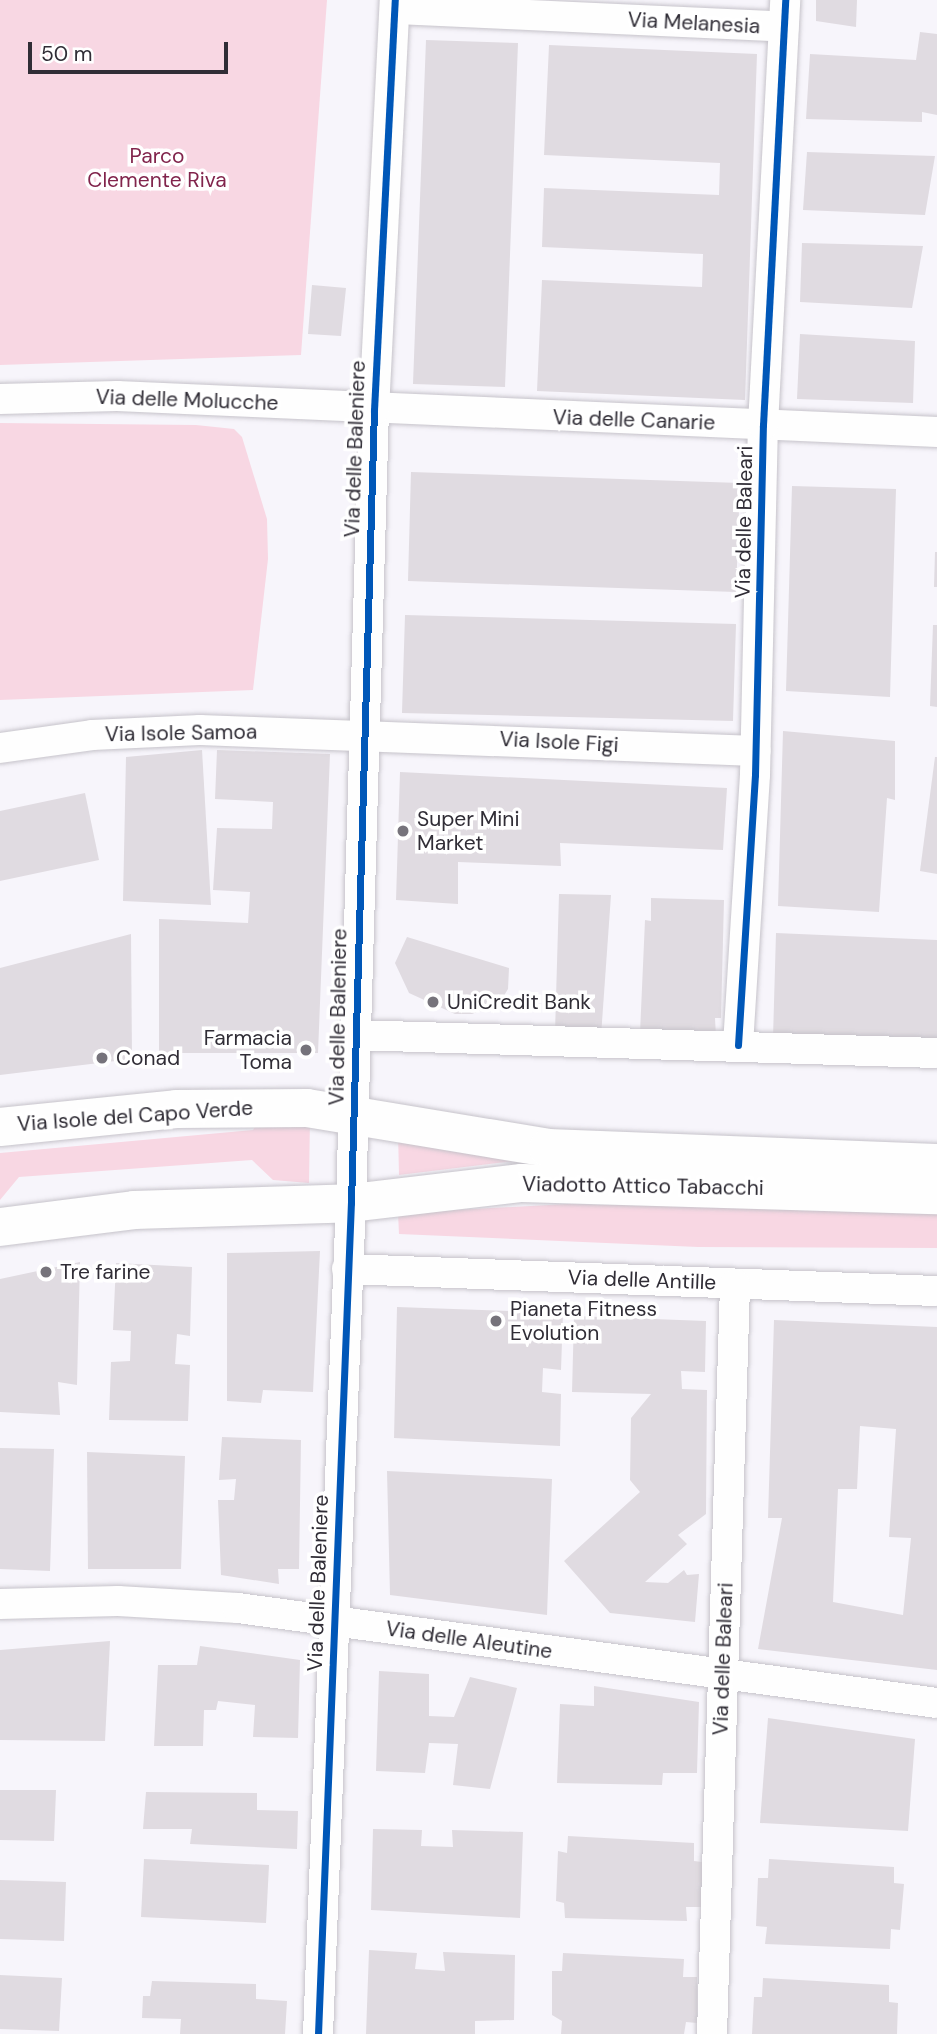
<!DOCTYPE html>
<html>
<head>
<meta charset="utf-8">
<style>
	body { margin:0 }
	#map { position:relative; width:937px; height:2034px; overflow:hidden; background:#f7f5fb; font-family:"DM Sans",sans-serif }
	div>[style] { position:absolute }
	.green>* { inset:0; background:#f8d7e3 }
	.building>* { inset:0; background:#e0dbe1 }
	.roads { filter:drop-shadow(0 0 2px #c6c3ca) drop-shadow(0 0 2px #c6c3ca) }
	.street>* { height:30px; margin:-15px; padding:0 15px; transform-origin:15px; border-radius:15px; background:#fefefe }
	.secondary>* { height:38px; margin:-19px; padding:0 19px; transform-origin:19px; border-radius:19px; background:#fefefe }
	.cycleway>* { height:7px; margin:-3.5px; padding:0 3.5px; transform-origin:3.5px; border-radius:3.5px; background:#0057b8 }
	.dots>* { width:19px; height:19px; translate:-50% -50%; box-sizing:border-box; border:4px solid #fff; border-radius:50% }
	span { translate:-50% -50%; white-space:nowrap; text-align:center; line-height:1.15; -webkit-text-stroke:7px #fff; paint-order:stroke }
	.street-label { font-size:21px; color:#302d36 }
	.park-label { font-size:21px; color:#81244c }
	.poi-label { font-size:21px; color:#302d36 }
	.left { translate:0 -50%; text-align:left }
	.right { translate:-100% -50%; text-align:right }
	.scale { position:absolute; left:28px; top:42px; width:200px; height:32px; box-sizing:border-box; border:4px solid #302d36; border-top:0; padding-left:9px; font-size:21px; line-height:24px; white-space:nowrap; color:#302d36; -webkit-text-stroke:5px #fff; paint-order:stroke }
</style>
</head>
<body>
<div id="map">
	<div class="green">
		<i style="clip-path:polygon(0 0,327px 0,301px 355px,0 365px)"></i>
		<i style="clip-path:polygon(0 423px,196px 425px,234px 429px,242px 437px,267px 519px,268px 559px,253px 690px,0 700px)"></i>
		<i style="clip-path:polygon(262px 1114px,310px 1117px,309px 1183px,273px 1180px,252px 1160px,19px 1177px,0 1200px,0 1153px,253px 1130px)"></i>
		<i style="clip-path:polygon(398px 1132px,538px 1158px,399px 1175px)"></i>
		<i style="clip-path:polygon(567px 1204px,937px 1211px,937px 1248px,698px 1247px,399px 1234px,398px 1213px)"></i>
	</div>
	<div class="building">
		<i style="clip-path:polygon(816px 0,857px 0,856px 27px,816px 21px)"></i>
		<i style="clip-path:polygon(920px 32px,937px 34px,937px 115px,922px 112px,922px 122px,806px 119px,810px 54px,916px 60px)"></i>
		<i style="clip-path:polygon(426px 40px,518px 43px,505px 387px,413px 384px)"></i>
		<i style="clip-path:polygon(549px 45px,757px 54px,745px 400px,537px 391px,542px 280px,702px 287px,703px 254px,542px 247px,544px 188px,719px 195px,720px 163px,544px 155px)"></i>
		<i style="clip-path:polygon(807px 152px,935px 156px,925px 215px,803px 210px)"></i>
		<i style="clip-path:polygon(802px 243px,923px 246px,912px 308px,800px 302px)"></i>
		<i style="clip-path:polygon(312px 285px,346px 288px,341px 336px,308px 334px)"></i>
		<i style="clip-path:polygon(800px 334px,915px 341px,913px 403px,797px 399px)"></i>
		<i style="clip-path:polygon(411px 472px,740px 483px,736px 592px,408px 581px)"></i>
		<i style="clip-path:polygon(792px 486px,896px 489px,890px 697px,786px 691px)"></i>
		<i style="clip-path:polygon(935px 552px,937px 552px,937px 587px,934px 587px)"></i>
		<i style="clip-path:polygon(405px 615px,736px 624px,733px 721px,402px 713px)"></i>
		<i style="clip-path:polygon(933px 625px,937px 625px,937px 707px,930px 706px)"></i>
		<i style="clip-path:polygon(783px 731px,895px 741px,895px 800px,887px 798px,879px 912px,778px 906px)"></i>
		<i style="clip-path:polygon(202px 750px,211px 905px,123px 901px,126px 757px)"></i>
		<i style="clip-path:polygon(217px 750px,330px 754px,318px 1053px,159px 1053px,159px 919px,248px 923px,250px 892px,213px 890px,217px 828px,272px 829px,273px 802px,215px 799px)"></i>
		<i style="clip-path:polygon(935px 757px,937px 757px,937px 874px,920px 871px)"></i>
		<i style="clip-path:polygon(400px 772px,727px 788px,723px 850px,560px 843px,561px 866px,458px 862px,458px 904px,396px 900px)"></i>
		<i style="clip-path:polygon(85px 793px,99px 860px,0 881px,0 811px)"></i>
		<i style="clip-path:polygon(559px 894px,611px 895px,601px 1036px,555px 1033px)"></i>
		<i style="clip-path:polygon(651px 898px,724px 900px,721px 1018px,715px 1018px,716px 1037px,640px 1033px,645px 920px,651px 921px)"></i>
		<i style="clip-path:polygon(776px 933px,937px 940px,937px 1044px,773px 1038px)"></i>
		<i style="clip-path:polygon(131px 934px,132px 1059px,0 1075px,0 968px)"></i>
		<i style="clip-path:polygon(407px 937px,509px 968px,508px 989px,500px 1002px,472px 1014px,455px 1014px,409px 993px,395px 963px)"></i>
		<i style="clip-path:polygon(320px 1251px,313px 1392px,263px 1390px,261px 1403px,227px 1401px,227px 1253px)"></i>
		<i style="clip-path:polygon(80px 1262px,77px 1385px,58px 1382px,60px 1415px,0 1412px,0 1279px)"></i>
		<i style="clip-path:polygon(116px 1263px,192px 1267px,190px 1336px,177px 1334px,175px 1364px,190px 1365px,188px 1421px,109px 1420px,111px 1362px,130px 1361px,131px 1331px,113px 1330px)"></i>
		<i style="clip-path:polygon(397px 1307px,563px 1313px,561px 1370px,543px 1368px,542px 1392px,561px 1394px,560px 1446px,394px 1438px)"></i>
		<i style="clip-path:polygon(574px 1316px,706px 1321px,705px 1372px,681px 1371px,682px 1389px,707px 1390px,706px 1514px,678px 1535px,687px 1544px,645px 1582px,668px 1583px,684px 1570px,687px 1575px,699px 1574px,695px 1622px,610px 1613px,564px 1561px,640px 1492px,630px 1480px,631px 1418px,651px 1394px,572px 1392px)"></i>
		<i style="clip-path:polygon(evenodd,774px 1320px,937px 1327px,937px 1670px,758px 1649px,782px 1518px,768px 1518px,774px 1320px,860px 1426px,896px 1429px,889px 1537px,911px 1538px,903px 1615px,833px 1602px,838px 1489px,857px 1489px,860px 1426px)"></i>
		<i style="clip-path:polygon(222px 1437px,301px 1440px,299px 1569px,278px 1569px,279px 1584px,221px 1575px,218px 1500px,234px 1500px,236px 1479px,219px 1480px)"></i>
		<i style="clip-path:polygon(0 1448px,54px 1449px,50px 1571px,0 1569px)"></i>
		<i style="clip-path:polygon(87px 1452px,185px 1456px,181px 1569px,88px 1569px)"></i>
		<i style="clip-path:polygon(387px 1471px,552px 1479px,547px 1615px,390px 1595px)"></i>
		<i style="clip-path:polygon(110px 1641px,105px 1741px,0 1740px,0 1650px)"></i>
		<i style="clip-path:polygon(200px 1646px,300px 1660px,298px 1738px,253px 1737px,255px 1705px,218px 1701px,216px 1710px,204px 1710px,203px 1746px,154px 1746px,158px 1665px,197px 1665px)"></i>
		<i style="clip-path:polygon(379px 1671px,429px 1674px,429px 1716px,454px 1717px,470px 1677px,517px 1688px,490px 1789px,453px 1785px,458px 1744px,429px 1743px,425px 1773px,376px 1771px)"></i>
		<i style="clip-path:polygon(594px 1686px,699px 1702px,697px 1773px,663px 1773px,662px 1785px,557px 1783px,560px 1704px,594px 1706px)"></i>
		<i style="clip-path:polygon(768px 1718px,915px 1739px,908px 1831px,760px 1823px)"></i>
		<i style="clip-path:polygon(0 1790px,56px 1790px,54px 1841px,0 1840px)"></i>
		<i style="clip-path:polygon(146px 1792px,257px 1793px,257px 1810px,298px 1811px,297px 1849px,190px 1844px,192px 1829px,143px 1829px)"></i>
		<i style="clip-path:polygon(373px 1829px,422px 1830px,421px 1846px,453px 1847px,452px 1830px,523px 1832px,520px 1918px,371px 1910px)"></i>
		<i style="clip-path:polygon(568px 1836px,694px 1843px,694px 1861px,702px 1862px,702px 1907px,686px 1907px,687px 1921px,565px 1918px,564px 1903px,556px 1901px,558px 1851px,567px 1853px)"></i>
		<i style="clip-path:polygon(144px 1859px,269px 1865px,266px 1923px,141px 1917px)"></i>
		<i style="clip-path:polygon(769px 1859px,894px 1867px,894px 1883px,904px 1884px,900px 1930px,891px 1929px,890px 1949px,765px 1944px,767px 1927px,756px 1926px,758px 1878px,768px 1878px)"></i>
		<i style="clip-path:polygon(0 1880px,66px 1882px,64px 1941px,0 1939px)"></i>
		<i style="clip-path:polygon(369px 1950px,417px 1953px,415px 1969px,445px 1971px,443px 1952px,515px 1955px,514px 2020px,475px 2021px,475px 2034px,366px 2034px)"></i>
		<i style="clip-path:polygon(563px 1953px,684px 1959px,683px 1977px,697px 1977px,697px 2023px,686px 2022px,684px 2034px,561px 2034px,562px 2021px,552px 2015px,552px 1971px,562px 1971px)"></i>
		<i style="clip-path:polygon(0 1975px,62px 1978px,59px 2031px,0 2029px)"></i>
		<i style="clip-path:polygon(763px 1978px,889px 1985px,889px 2002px,898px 2003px,897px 2034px,752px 2034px,754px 1997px,762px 1997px)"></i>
		<i style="clip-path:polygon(152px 1981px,256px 1984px,256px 1999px,287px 2001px,285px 2034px,180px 2034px,181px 2019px,142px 2018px,143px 1996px,150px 1996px)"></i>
	</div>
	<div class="roads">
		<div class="street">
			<i style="left:395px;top:9px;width:389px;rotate:2.6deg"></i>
			<i style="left:0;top:399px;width:117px;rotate:-1.5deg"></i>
			<i style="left:117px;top:396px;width:821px;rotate:2.51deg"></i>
			<i style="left:0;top:748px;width:93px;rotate:-8deg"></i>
			<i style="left:92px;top:735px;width:108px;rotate:-2.7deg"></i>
			<i style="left:200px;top:730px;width:556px;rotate:2.16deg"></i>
			<i style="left:354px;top:1035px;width:583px;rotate:1.77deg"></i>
			<i style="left:738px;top:1045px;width:271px;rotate:-86.4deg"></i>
			<i style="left:755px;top:775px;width:350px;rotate:-88.7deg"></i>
			<i style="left:763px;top:425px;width:426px;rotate:-87deg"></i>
			<i style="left:347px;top:1269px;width:590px;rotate:2.14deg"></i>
			<i style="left:0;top:1604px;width:118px;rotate:-1.5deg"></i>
			<i style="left:118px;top:1601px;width:120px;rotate:3.3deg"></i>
			<i style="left:238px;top:1608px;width:705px;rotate:7.74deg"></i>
			<i style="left:318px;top:2034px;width:832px;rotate:-87.73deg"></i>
			<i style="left:351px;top:1203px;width:793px;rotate:-88.34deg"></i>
			<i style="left:374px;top:410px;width:411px;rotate:-87.1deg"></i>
			<i style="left:712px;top:2034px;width:750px;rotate:-88.24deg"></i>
		</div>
		<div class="secondary">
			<i style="left:0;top:1127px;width:177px;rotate:-5.8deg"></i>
			<i style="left:176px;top:1109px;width:131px;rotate:-0.4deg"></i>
			<i style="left:307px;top:1108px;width:244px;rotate:9.4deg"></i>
			<i style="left:548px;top:1148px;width:389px;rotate:2.2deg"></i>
			<i style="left:0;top:1227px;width:135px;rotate:-7.2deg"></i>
			<i style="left:134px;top:1210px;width:217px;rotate:-1.8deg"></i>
			<i style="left:351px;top:1203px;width:172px;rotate:-6.7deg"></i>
			<i style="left:522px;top:1183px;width:415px;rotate:1.7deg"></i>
		</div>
	</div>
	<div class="cycleway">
		<i style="left:738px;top:1045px;width:271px;rotate:-86.4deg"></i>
		<i style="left:755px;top:775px;width:350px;rotate:-88.7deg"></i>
		<i style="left:763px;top:425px;width:426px;rotate:-87deg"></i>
		<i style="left:318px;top:2034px;width:832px;rotate:-87.73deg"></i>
		<i style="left:351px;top:1203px;width:793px;rotate:-88.34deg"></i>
		<i style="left:374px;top:410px;width:411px;rotate:-87.1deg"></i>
	</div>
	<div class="dots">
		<i style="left:403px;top:831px;background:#76737b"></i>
		<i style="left:433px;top:1002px;background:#76737b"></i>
		<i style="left:306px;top:1050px;background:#76737b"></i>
		<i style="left:102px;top:1058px;background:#76737b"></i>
		<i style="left:46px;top:1272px;background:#76737b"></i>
		<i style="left:496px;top:1321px;background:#76737b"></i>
	</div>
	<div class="street-label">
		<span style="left:694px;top:23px;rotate:3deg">Via Melanesia</span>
		<span style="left:187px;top:400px;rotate:2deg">Via delle Molucche</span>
		<span style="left:634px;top:420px;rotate:2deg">Via delle Canarie</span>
		<span style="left:355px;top:449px;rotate:-88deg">Via delle Baleniere</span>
		<span style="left:744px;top:522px;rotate:-89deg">Via delle Baleari</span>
		<span style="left:181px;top:733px;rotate:-1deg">Via Isole Samoa</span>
		<span style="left:559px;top:742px;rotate:3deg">Via Isole Figi</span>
		<span style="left:338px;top:1017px;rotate:-89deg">Via delle Baleniere</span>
		<span style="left:135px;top:1116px;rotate:-4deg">Via Isole del Capo Verde</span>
		<span style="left:643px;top:1186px;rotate:1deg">Viadotto Attico Tabacchi</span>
		<span style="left:642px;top:1280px;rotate:2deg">Via delle Antille</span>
		<span style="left:318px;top:1583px;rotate:-88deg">Via delle Baleniere</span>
		<span style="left:469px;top:1640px;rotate:8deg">Via delle Aleutine</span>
		<span style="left:723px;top:1659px;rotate:-88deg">Via delle Baleari</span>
	</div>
	<div class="park-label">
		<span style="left:157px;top:168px">Parco<br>Clemente Riva</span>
	</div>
	<div class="poi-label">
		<span class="left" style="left:417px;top:831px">Super Mini<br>Market</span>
		<span class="left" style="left:447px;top:1002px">UniCredit Bank</span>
		<span class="right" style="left:292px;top:1050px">Farmacia<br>Toma</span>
		<span class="left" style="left:116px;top:1058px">Conad</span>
		<span class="left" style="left:60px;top:1272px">Tre farine</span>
		<span class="left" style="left:510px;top:1321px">Pianeta Fitness<br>Evolution</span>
	</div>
	<div class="scale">50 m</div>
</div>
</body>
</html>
